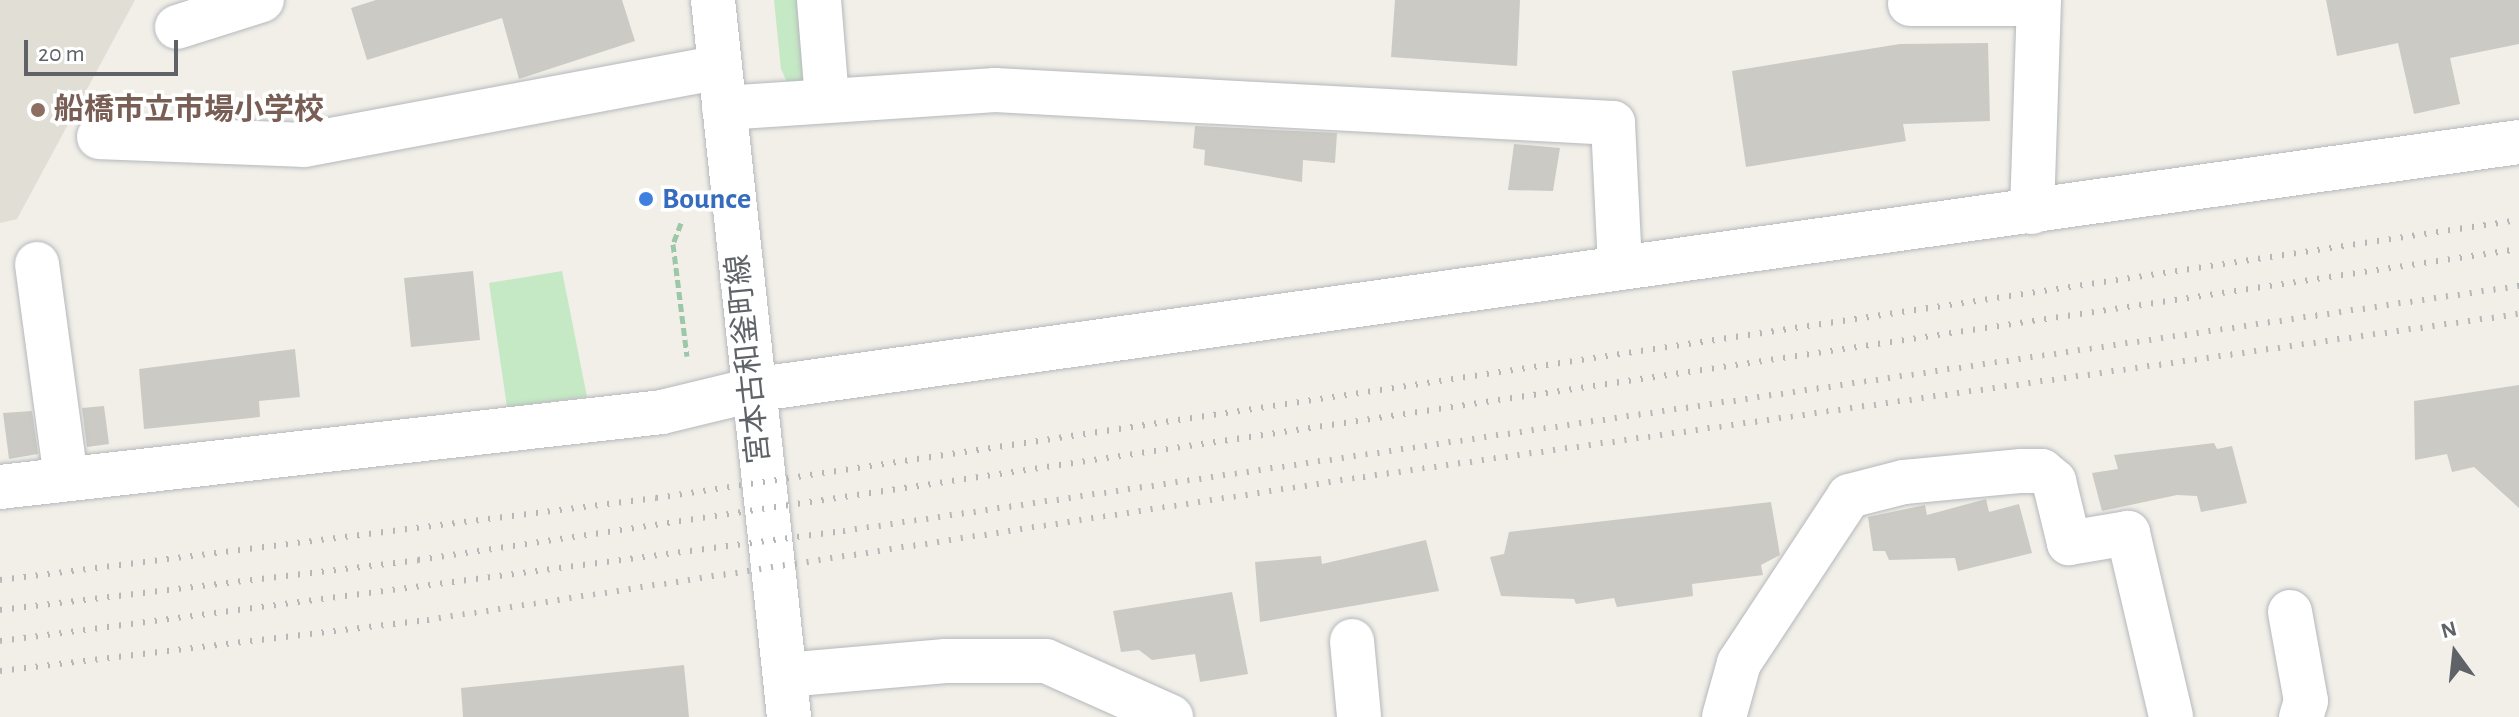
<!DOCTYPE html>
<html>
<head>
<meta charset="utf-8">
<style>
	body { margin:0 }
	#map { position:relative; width:2519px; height:717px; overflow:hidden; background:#f1efe8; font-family:"Alegreya Sans","Noto Sans JP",sans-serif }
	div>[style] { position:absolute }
	.education>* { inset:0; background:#e1ded6 }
	.green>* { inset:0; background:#c5e8c5 }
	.building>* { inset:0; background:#cccac5 }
	.path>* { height:5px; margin-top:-2.5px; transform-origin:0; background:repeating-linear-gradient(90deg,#9cc7a9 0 8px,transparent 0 12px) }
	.roads { filter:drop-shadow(0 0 2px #b5b8bc) drop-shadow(0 0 2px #b5b8bc) }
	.minor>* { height:44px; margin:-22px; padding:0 22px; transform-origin:22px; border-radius:22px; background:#fff }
	.rail>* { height:6px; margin-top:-3px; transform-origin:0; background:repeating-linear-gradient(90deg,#b6b7b8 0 2px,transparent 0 12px) }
	.dots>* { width:22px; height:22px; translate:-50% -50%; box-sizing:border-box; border:4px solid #fff; border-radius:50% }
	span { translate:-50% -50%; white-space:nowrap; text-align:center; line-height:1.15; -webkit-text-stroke:7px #fff; paint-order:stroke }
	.education-label { font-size:30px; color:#785e54; font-weight:700 }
	.left { translate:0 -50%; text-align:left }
	.shop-label { font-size:30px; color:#366cbe; font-weight:700 }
	.street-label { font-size:30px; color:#5f6368 }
	.north { position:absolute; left:2415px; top:613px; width:80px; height:80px; -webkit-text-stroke:6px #fff; paint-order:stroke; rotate:345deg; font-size:22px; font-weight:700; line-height:32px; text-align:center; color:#5f6368 }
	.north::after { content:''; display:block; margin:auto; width:28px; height:36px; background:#5f6368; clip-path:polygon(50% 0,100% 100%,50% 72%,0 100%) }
	.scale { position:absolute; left:24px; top:40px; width:154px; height:36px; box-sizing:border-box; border:4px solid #5f6368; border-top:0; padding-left:10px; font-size:24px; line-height:28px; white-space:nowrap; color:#5f6368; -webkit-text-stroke:6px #fff; paint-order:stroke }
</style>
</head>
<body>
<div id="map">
	<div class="education">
		<i style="clip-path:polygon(0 0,135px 0,17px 219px,0 223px)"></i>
	</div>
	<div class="green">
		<i style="clip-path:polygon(774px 0,800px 0,807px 82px,787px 82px,781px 69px)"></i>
		<i style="clip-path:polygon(562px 271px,587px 397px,507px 407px,489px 283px)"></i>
	</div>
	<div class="building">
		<i style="clip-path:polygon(376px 0,622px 0,635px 41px,519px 79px,502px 18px,367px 60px,351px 8px)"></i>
		<i style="clip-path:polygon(1395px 0,1520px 0,1517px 66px,1391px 57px)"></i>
		<i style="clip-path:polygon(2326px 0,2519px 0,2519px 44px,2450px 58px,2460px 104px,2414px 114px,2398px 43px,2337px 56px)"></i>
		<i style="clip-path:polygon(1988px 43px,1990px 121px,1903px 124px,1906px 141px,1746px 167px,1732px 71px,1900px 44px)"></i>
		<i style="clip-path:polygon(1195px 126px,1337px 133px,1335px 163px,1303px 160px,1302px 182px,1204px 165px,1205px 150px,1193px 148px)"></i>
		<i style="clip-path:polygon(1514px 144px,1560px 148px,1553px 191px,1508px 190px)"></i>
		<i style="clip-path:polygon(473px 271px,480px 340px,411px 347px,404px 278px)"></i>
		<i style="clip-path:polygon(295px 349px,300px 397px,259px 401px,260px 417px,144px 429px,139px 369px)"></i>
		<i style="clip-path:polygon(2519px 385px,2519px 508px,2474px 467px,2452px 472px,2447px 454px,2415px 460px,2414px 401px)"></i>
		<i style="clip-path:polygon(104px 406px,109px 444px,87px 447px,82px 408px)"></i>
		<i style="clip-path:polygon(32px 411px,38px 454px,9px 459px,3px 413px)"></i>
		<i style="clip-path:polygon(2214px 443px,2217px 449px,2232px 446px,2247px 503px,2201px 512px,2197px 496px,2177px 495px,2102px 511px,2092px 473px,2118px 469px,2114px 455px)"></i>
		<i style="clip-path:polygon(1986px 499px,1989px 512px,2019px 504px,2032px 553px,1958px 571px,1955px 558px,1889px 560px,1885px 551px,1873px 551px,1868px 517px,1925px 505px,1927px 515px)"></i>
		<i style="clip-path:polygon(1771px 502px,1780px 555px,1761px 565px,1763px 575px,1692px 584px,1693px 596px,1617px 607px,1614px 598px,1576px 604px,1574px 599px,1501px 596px,1490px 557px,1504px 554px,1509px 532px)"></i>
		<i style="clip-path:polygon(1426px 540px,1439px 591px,1260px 622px,1255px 562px,1321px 556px,1322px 564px)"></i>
		<i style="clip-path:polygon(1232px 592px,1248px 674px,1200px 682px,1195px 654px,1152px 660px,1139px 650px,1121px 652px,1113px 611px)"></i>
		<i style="clip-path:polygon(684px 665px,689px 717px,463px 717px,461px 688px)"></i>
	</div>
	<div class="path">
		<i style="left:681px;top:223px;width:22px;rotate:111deg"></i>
		<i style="left:673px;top:244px;width:113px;rotate:82.9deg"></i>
	</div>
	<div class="roads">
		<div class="minor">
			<i style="left:713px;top:0;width:721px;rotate:83.95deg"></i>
			<i style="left:819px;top:0;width:100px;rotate:85.4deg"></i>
			<i style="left:1910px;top:4px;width:128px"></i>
			<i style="left:177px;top:27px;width:89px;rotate:-17.6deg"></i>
			<i style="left:724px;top:108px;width:272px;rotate:-3.8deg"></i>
			<i style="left:995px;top:90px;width:619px;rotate:3.06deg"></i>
			<i style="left:1613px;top:123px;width:144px;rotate:87.2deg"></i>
			<i style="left:99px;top:137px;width:205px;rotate:2.2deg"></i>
			<i style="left:304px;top:145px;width:423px;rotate:-10.6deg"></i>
			<i style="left:2032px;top:212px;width:212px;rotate:-88.1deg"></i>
			<i style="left:37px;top:264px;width:216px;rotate:82.3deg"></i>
			<i style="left:0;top:487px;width:666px;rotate:-6.46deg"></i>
			<i style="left:662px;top:412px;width:93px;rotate:-13.7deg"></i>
			<i style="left:752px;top:390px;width:1784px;rotate:-7.99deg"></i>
			<i style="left:2290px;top:612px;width:90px;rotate:79.8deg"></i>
			<i style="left:2306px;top:701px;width:17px;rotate:107deg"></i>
			<i style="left:1352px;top:641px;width:76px;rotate:84.7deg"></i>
			<i style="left:785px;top:675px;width:161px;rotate:-5deg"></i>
			<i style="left:945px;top:661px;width:101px"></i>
			<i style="left:1046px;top:661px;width:137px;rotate:24.1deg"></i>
			<i style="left:1724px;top:717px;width:56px;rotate:-74.5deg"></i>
			<i style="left:1739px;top:663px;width:200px;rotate:-56.6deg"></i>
			<i style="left:1849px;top:496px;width:57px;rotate:-14.3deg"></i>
			<i style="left:1904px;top:482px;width:118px;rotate:-5.4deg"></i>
			<i style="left:2021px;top:471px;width:21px"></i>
			<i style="left:2042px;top:471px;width:16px;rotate:40deg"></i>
			<i style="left:2054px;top:481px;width:64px;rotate:76.4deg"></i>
			<i style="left:2069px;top:543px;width:60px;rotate:-9.6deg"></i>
			<i style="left:2128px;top:533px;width:189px;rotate:76.8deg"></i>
		</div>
	</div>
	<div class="rail">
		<i style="left:0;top:580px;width:661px;rotate:-7.13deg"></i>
		<i style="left:656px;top:498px;width:1884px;rotate:-8.49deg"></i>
		<i style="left:0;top:610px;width:421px;rotate:-6.8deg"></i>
		<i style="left:418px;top:560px;width:2124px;rotate:-8.42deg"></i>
		<i style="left:0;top:641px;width:850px;rotate:-7.43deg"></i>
		<i style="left:843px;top:531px;width:1694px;rotate:-8.32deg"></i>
		<i style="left:0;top:671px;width:430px;rotate:-6.8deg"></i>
		<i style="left:427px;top:620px;width:947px;rotate:-8.69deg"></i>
		<i style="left:1363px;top:477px;width:1167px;rotate:-8.03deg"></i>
	</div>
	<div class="dots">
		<i style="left:38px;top:110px;background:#8d6e63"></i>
		<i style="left:646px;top:199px;background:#3f7fe0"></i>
	</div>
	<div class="education-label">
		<span class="left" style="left:54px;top:110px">船橋市立市場小学校</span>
	</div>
	<div class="shop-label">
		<span class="left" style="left:662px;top:199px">Bounce</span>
	</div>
	<div class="street-label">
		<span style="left:749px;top:359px;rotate:-96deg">宮本古和釜町線</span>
	</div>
	<div class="north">N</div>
	<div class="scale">20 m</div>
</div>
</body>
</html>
